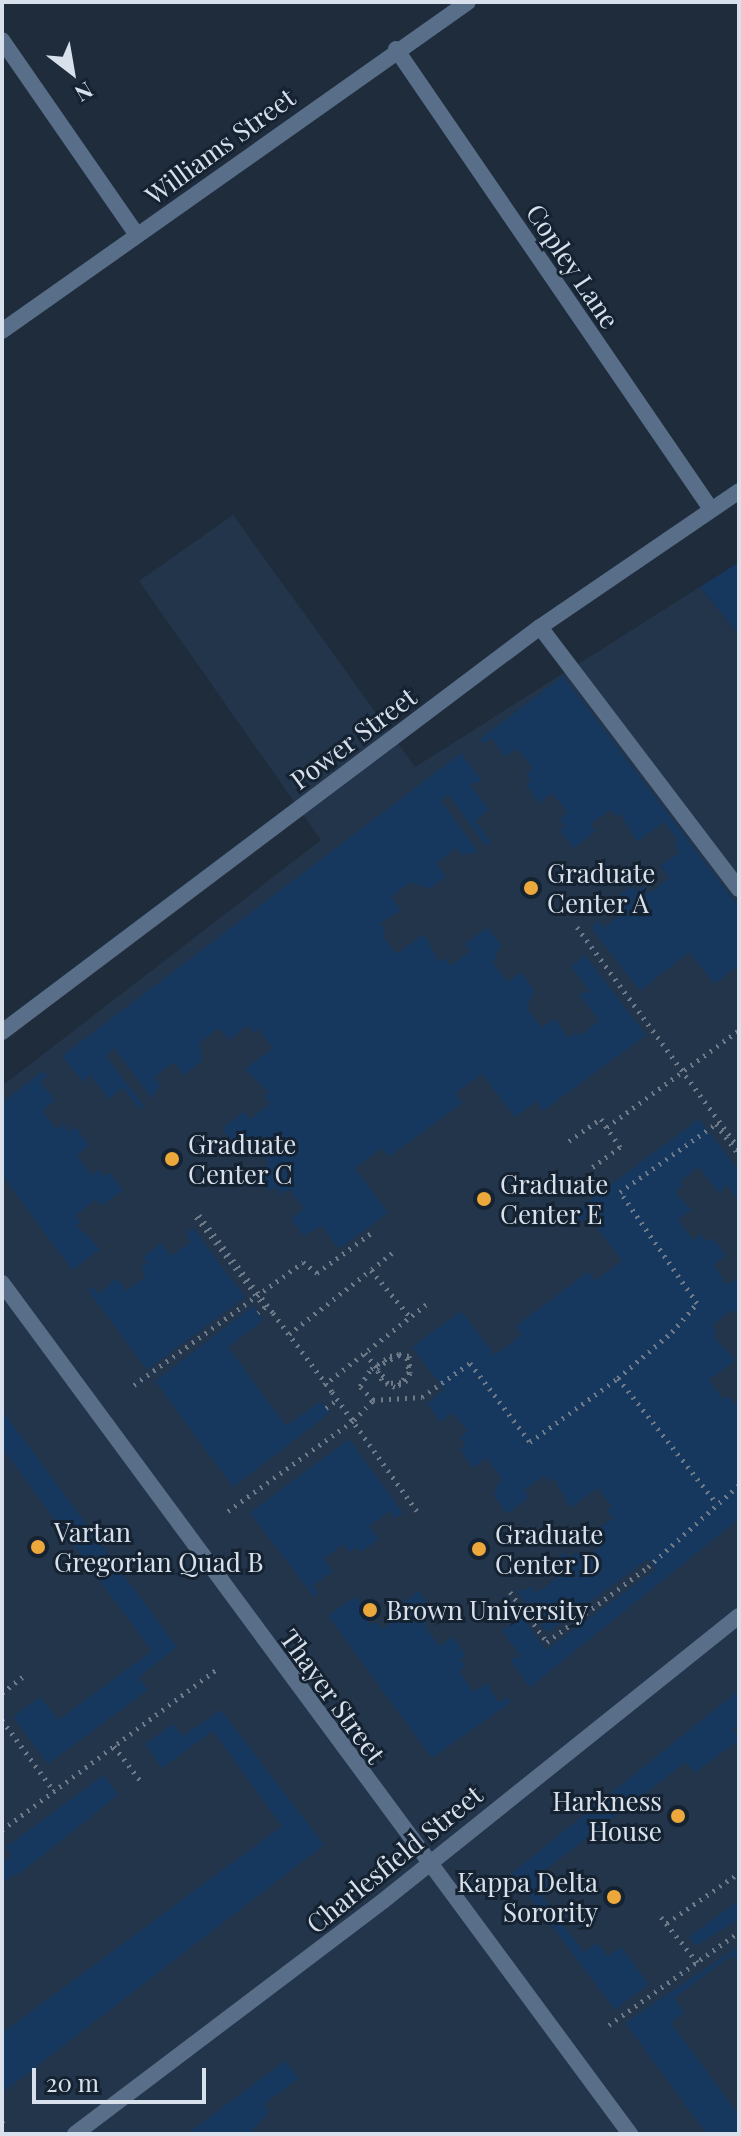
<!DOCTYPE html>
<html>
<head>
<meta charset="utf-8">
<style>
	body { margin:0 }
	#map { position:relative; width:741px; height:2136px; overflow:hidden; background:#1f2c3c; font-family:"Playfair Display",serif }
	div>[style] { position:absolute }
	.built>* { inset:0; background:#23354a }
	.green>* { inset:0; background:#16375e }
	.path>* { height:5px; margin-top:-2.5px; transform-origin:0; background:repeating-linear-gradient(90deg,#6f7a88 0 2px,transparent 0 8px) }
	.service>* { height:16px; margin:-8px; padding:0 8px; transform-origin:8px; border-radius:8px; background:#586e89 }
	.minor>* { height:16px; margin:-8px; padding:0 8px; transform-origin:8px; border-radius:8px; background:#586e89 }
	.tertiary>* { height:16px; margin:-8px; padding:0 8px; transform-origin:8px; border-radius:8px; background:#586e89 }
	.path-bridge>* { height:5px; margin-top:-2.5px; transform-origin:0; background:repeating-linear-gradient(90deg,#6f7a88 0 2px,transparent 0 8px) }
	.dots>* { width:22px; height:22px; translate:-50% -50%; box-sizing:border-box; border:4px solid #152232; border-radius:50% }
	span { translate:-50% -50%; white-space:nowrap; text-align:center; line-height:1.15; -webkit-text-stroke:6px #152232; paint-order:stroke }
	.street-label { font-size:26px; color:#d8e1eb }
	.poi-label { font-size:26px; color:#d8e1eb }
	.left { translate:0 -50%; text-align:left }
	.right { translate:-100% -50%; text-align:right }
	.frame { position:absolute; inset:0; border:4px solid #d8e1eb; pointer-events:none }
	.north { position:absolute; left:32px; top:32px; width:80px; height:80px; -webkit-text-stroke:6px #152232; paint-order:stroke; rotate:149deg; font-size:22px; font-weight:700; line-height:32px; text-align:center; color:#d8e1eb }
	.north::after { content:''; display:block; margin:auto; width:28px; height:36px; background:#d8e1eb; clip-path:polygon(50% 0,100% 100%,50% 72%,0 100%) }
	.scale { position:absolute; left:32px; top:2068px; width:174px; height:36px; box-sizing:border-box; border:4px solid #d8e1eb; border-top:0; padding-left:10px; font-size:24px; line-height:28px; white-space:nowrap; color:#d8e1eb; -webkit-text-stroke:6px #152232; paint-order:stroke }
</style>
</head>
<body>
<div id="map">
	<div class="built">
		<i style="clip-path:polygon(233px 515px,415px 767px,700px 587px,739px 635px,739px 2134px,2px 2134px,2px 1086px,321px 840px,139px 581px)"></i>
	</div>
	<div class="green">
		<i style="clip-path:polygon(739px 562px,739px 635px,700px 587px)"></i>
		<i style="clip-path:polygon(563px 676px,739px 907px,739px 965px,714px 984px,689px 952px,640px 991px,591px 927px,599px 921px,604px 928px,623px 913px,614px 899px,632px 886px,636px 891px,643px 886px,650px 894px,669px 878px,660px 865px,680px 853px,674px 844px,678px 840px,664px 822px,637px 842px,620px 813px,616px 816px,610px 810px,590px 824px,595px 832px,574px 848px,560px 831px,565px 826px,560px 819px,568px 813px,552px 793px,539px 803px,526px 785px,531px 781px,526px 774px,533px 768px,518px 749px,505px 757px,492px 738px,484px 744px,480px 739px)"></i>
		<i style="clip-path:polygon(461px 753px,482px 781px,470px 784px,489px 810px,475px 821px,491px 842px,486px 846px,449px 795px,440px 800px,478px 852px,462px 855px,456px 848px,436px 863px,446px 876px,429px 889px,411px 882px,391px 897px,401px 910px,380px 923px,386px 931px,382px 935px,396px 954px,424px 934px,439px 962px,445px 958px,451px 966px,470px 951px,465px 944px,487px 928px,501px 945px,493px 963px,508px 982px,521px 972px,534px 990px,527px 1008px,542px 1028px,555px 1018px,568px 1038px,576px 1032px,580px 1036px,599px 1021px,579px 994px,590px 991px,571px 966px,585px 955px,646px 1035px,543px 1111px,536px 1101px,515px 1117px,482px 1074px,455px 1093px,462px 1103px,389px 1157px,382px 1148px,355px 1168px,388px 1213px,339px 1249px,322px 1226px,304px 1236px,291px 1219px,304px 1208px,289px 1189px,281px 1195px,276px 1187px,270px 1191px,257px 1173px,269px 1163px,255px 1144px,247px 1149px,241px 1142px,235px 1146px,222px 1128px,244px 1112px,250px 1119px,270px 1104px,264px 1096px,269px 1093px,245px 1069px,273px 1048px,258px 1029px,254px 1033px,247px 1025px,230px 1040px,219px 1028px,200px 1043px,202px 1061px,184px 1075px,174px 1062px,154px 1077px,160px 1085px,152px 1099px,114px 1048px,106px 1056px,144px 1106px,139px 1109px,123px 1088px,109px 1099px,89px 1074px,84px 1083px,62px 1056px)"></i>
		<i style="clip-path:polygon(43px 1071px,47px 1076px,40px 1082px,55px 1100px,42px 1111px,57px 1130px,64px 1124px,70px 1132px,76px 1127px,89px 1145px,77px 1155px,91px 1175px,99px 1170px,104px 1176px,110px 1173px,123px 1190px,101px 1206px,96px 1199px,76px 1215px,81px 1222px,77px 1226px,100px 1249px,72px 1270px,2px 1175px,2px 1102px)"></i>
		<i style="clip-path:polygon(699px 1119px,739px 1171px,739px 1201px,726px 1184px,720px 1194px,699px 1167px,680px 1181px,683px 1186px,675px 1192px,691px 1210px,678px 1220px,693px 1240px,701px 1234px,706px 1242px,712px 1238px,726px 1255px,714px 1265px,727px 1285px,735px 1280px,739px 1285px,739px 1315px,732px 1310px,712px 1325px,717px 1332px,713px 1336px,736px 1360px,709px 1380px,723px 1399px,728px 1396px,735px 1404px,739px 1398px,739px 1519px,530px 1687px,510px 1660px,521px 1656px,502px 1631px,516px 1620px,501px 1599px,506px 1595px,546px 1650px,656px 1569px,648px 1559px,547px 1633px,515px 1588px,523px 1591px,531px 1586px,537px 1593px,557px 1578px,548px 1565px,565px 1552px,569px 1558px,577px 1552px,583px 1560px,602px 1545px,593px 1531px,613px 1519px,607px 1510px,612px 1507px,598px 1488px,570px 1508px,555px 1479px,549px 1482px,544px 1476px,524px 1490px,529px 1497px,507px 1514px,494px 1495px,501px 1477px,486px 1458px,473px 1468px,460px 1450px,466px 1446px,460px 1438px,467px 1431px,453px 1413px,440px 1422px,427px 1404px,444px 1389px,412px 1347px,461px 1311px,495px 1355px,521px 1335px,516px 1326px,588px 1272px,595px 1281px,622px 1261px,589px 1217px,581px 1222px,574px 1212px)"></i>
		<i style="clip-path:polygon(193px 1228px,245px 1297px,147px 1370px,88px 1290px,92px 1286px,99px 1294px,116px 1278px,127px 1291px,146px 1276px,141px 1268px,147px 1263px,144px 1257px,161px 1243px,171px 1256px,191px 1242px,186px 1234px)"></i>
		<i style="clip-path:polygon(253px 1306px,263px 1320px,228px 1347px,286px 1426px,321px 1401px,330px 1413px,233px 1487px,155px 1381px)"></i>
		<i style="clip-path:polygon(2px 1410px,177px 1647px,139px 1677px,148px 1690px,48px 1764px,13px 1717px,40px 1697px,58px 1720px,152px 1651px,2px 1448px)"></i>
		<i style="clip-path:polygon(349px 1439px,403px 1513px,395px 1518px,390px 1511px,369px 1526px,379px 1539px,361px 1552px,357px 1547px,349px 1552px,343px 1544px,324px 1559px,333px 1572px,313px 1585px,318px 1593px,314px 1597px,250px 1513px)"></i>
		<i style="clip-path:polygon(419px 1591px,432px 1609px,425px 1626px,439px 1646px,453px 1637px,466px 1655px,460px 1659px,466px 1666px,460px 1671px,473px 1692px,487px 1683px,498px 1702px,507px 1697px,511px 1702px,432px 1758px,328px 1616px,356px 1596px,371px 1625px,377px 1622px,382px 1629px,402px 1614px,397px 1606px)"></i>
		<i style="clip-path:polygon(739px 1690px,739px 1723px,733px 1728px,739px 1740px,695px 1773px,686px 1762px,544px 1871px,554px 1885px,541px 1895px,584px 1952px,597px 1943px,608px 1956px,621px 1947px,649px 1984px,615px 2010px,512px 1873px)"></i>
		<i style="clip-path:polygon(221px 1710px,324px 1845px,2px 2093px,2px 2033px,282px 1826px,213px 1731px,162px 1768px,145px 1744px,173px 1724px,183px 1736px)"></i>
		<i style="clip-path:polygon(104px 1775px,118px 1795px,23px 1871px,2px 1882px,2px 1863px,12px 1856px,6px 1847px)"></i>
		<i style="clip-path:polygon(739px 1900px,739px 1919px,696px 1946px,689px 1937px)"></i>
		<i style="clip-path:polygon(739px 1946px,739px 1964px,732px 1955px,674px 1998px,684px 2012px,671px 2023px,739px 2115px,739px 2134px,707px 2134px,625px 2023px)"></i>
		<i style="clip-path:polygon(285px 2061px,299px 2078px,264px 2104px,269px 2112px,250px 2134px,187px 2134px)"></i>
	</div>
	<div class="path">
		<i style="left:577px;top:927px;width:274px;rotate:53.8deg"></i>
		<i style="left:607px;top:1127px;width:164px;rotate:-36.3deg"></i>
		<i style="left:569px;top:1141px;width:39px;rotate:-35deg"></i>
		<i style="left:601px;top:1119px;width:34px;rotate:56deg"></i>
		<i style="left:620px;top:1147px;width:37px;rotate:144deg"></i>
		<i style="left:196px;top:1217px;width:113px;rotate:52.5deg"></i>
		<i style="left:265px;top:1307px;width:9px;rotate:139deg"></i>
		<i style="left:392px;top:1253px;width:27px;rotate:141deg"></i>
		<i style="left:371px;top:1270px;width:61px;rotate:50.3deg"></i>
		<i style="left:273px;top:1313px;width:99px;rotate:53.2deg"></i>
		<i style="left:289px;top:1334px;width:104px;rotate:-38deg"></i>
		<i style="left:618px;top:1378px;width:71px;rotate:-40.4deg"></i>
		<i style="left:672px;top:1332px;width:38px;rotate:-49deg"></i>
		<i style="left:697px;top:1303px;width:135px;rotate:-124.7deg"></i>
		<i style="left:620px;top:1192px;width:118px;rotate:-35.3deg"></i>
		<i style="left:716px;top:1124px;width:39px;rotate:53deg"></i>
		<i style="left:134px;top:1385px;width:209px;rotate:-36deg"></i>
		<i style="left:303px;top:1262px;width:18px;rotate:38deg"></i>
		<i style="left:317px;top:1273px;width:71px;rotate:-36.4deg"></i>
		<i style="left:324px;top:1385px;width:132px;rotate:-38.3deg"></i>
		<i style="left:373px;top:1400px;width:19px;rotate:-133deg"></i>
		<i style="left:360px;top:1386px;width:20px;rotate:-57deg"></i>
		<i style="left:371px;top:1369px;width:23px;rotate:-34deg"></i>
		<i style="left:390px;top:1356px;width:9px;rotate:-13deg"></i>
		<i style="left:399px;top:1354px;width:10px;rotate:11deg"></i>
		<i style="left:409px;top:1356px;width:17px;rotate:87deg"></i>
		<i style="left:410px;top:1373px;width:8px;rotate:113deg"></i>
		<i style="left:407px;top:1380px;width:14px;rotate:150deg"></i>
		<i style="left:395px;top:1387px;width:8px;rotate:-157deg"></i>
		<i style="left:388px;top:1384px;width:7px;rotate:-146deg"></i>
		<i style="left:382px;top:1380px;width:14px;rotate:-115deg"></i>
		<i style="left:376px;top:1367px;width:26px;rotate:-28deg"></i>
		<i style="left:399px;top:1355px;width:9px;rotate:21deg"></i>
		<i style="left:407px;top:1358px;width:14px;rotate:82deg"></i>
		<i style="left:409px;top:1372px;width:13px;rotate:129deg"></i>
		<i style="left:401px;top:1382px;width:13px;rotate:176deg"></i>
		<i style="left:388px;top:1383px;width:17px;rotate:-126deg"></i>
		<i style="left:326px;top:1408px;width:14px;rotate:-36deg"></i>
		<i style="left:228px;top:1511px;width:155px;rotate:-35.8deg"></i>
		<i style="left:354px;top:1420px;width:28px;rotate:-46deg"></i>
		<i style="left:373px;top:1400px;width:49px;rotate:-3.5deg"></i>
		<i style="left:422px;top:1397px;width:59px;rotate:-35.3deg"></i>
		<i style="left:470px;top:1363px;width:99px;rotate:52.8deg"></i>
		<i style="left:530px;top:1442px;width:109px;rotate:-36deg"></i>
		<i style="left:618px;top:1378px;width:160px;rotate:51.8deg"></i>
		<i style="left:510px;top:1592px;width:62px;rotate:53.5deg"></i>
		<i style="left:547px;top:1642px;width:126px;rotate:-36.6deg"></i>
		<i style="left:648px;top:1567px;width:122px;rotate:-42deg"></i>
		<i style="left:2px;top:1693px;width:28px;rotate:-38deg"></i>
		<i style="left:2px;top:1720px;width:88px;rotate:53.8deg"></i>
		<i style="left:114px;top:1746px;width:46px;rotate:52.9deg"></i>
		<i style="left:2px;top:1830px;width:269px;rotate:-36.8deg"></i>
		<i style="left:661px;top:1917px;width:58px;rotate:51.3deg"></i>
		<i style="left:667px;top:1923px;width:88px;rotate:-34.8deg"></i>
		<i style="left:609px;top:2025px;width:160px;rotate:-35.6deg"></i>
		<i style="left:2px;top:2122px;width:7px;rotate:56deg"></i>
	</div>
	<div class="service">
		<i style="left:540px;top:627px;width:329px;rotate:52.8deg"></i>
	</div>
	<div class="minor">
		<i style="left:2px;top:40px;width:237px;rotate:55.3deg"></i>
		<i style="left:396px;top:49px;width:558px;rotate:55.6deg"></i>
		<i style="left:2px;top:331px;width:570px;rotate:-35.22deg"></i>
		<i style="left:75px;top:2134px;width:386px;rotate:-37.1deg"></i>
		<i style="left:383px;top:1901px;width:456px;rotate:-38.7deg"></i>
	</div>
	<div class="tertiary">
		<i style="left:2px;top:1032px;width:673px;rotate:-36.97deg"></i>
		<i style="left:540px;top:627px;width:241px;rotate:-34.3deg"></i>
		<i style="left:2px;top:1283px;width:1058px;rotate:53.57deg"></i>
	</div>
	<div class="path-bridge">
		<i style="left:199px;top:1215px;width:123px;rotate:52.9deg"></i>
		<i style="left:365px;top:1353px;width:21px;rotate:51deg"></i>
		<i style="left:332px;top:1392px;width:146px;rotate:54.5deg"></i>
	</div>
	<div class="dots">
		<i style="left:531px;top:888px;background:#eda83b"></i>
		<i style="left:172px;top:1159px;background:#eda83b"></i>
		<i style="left:484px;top:1199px;background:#eda83b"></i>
		<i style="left:38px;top:1547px;background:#eda83b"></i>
		<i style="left:479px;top:1549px;background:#eda83b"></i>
		<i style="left:370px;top:1610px;background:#eda83b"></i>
		<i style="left:678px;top:1816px;background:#eda83b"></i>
		<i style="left:614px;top:1897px;background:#eda83b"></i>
	</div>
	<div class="street-label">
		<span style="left:220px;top:146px;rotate:-36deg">Williams Street</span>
		<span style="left:573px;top:266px;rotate:56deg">Copley Lane</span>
		<span style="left:353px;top:738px;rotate:-37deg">Power Street</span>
		<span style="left:333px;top:1696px;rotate:54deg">Thayer Street</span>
		<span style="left:394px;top:1859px;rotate:-39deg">Charlesfield Street</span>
	</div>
	<div class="poi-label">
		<span class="left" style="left:547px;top:888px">Graduate<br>Center A</span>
		<span class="left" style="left:188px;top:1159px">Graduate<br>Center C</span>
		<span class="left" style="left:500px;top:1199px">Graduate<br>Center E</span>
		<span class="left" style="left:54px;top:1547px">Vartan<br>Gregorian Quad B</span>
		<span class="left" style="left:495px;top:1549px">Graduate<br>Center D</span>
		<span class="left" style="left:386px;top:1610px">Brown University</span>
		<span class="right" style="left:662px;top:1816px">Harkness<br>House</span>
		<span class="right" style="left:598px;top:1897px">Kappa Delta<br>Sorority</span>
	</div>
	<div class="frame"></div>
	<div class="north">N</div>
	<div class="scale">20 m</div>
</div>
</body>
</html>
